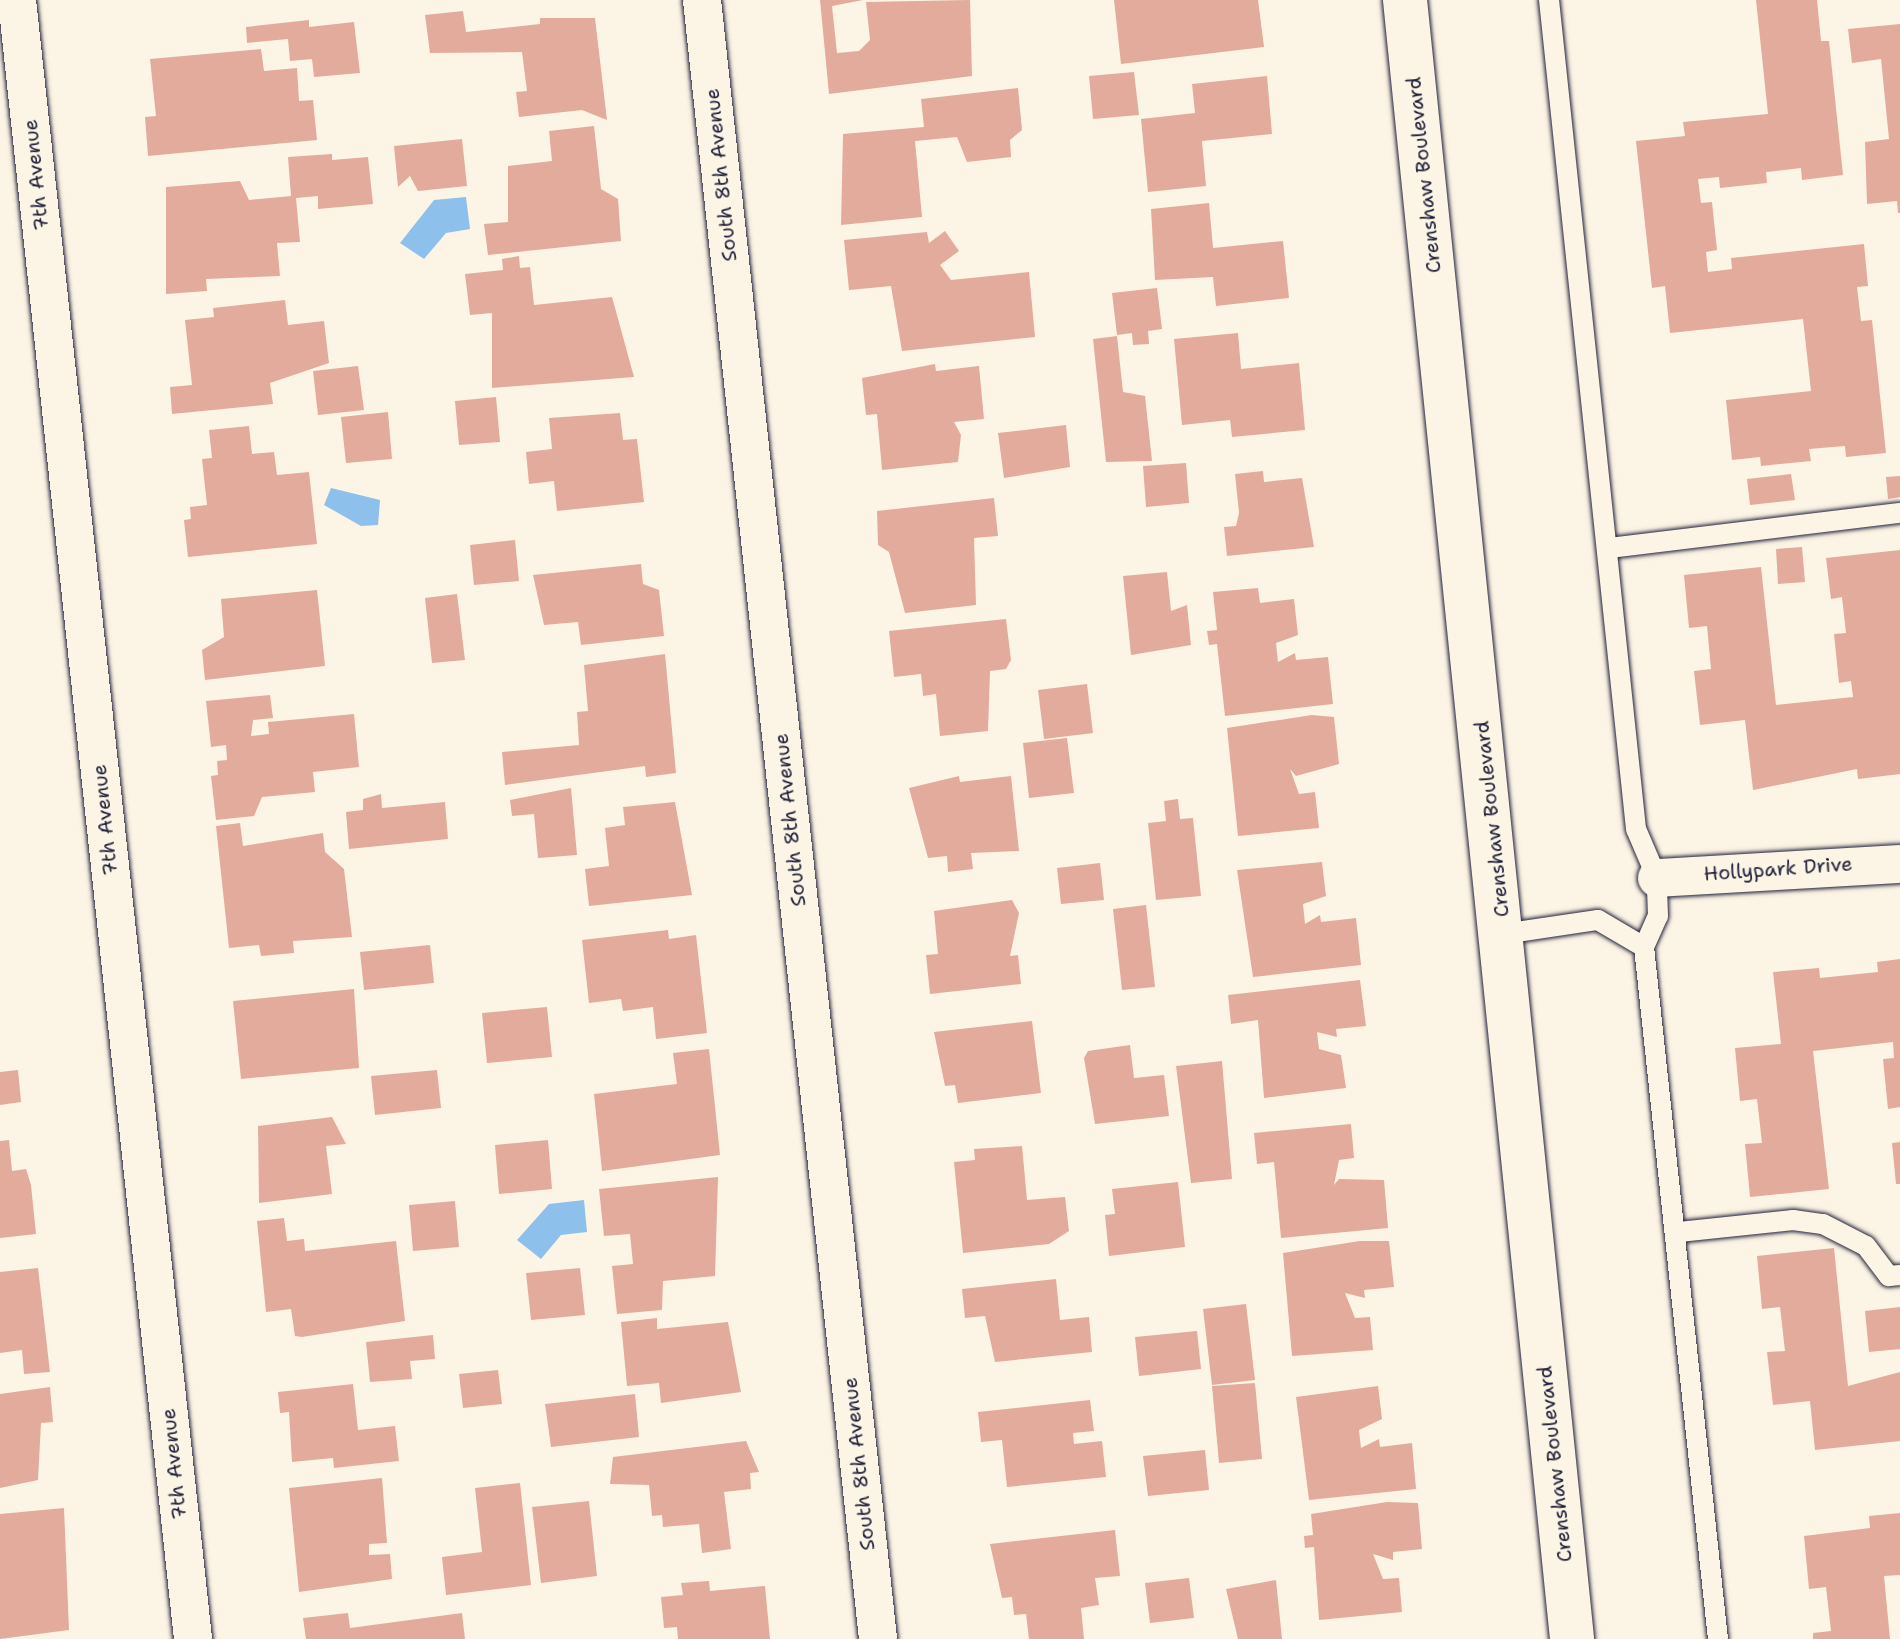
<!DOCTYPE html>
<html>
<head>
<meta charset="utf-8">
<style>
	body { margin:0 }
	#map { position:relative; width:1900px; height:1639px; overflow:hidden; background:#fcf5e5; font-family:"Shantell Sans",sans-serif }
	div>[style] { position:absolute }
	.water>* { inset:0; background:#8dc0ea }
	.building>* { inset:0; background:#e3ab9b }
	.roads { filter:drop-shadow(0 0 2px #22223b) drop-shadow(0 0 2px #22223b) }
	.lane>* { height:20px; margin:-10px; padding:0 10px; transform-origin:10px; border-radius:10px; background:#fcf5e5 }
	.street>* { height:38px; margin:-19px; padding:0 19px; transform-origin:19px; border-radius:19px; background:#fcf5e5 }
	.primary>* { height:44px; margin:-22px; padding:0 22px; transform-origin:22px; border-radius:22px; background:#fcf5e5 }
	span { translate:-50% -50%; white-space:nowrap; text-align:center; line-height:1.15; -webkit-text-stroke:6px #fcf5e5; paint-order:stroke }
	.street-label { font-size:20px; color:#22223b }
</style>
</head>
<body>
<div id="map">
	<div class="water">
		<i style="clip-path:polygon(466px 197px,470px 229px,446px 233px,424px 259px,400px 243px,434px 200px)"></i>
		<i style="clip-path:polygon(331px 488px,380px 500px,378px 525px,361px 526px,324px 505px)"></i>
		<i style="clip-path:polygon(584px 1200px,587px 1232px,561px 1235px,541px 1259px,517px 1240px,549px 1204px)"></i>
	</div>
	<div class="building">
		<i style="clip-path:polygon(820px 0,863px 0,832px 6px,837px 53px,859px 51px,870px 40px,866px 2px,970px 0,972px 76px,829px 94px)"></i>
		<i style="clip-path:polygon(1114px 0,1258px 0,1264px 47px,1121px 64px)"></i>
		<i style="clip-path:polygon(1756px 0,1817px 0,1821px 41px,1829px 41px,1843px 175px,1802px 180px,1801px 168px,1766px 172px,1767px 183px,1720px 188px,1719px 177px,1698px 179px,1701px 203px,1712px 202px,1717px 250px,1706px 252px,1708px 272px,1732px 269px,1731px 258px,1864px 244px,1868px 286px,1857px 287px,1861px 321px,1872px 320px,1886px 453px,1846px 457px,1845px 446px,1809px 449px,1811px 461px,1761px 466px,1760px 457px,1732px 460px,1726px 400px,1811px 391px,1803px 319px,1670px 333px,1665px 286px,1652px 288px,1636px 141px,1685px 136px,1683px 122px,1768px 114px)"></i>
		<i style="clip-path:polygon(463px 11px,466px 32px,540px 24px,540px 18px,595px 18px,607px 120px,582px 110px,519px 117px,516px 92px,527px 91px,522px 52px,430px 53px,425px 15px)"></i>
		<i style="clip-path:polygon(309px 20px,309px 27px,354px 22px,360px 73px,314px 77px,312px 59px,290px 61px,288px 39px,247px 43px,246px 27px)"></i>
		<i style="clip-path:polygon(1900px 24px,1900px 213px,1898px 213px,1897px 201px,1867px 204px,1865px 142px,1889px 139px,1881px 59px,1852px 63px,1848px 29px)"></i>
		<i style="clip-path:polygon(261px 49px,264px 71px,297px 68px,299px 101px,313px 100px,317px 140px,148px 156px,145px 117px,156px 116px,150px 59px)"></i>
		<i style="clip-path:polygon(1134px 72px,1139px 115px,1093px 119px,1089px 76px)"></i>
		<i style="clip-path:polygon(1267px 76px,1272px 134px,1202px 141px,1206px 186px,1148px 192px,1141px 119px,1195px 113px,1192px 84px)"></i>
		<i style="clip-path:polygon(1018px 88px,1022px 130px,1010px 140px,1011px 157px,967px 162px,957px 137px,915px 141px,922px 217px,841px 225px,843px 134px,924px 127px,921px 99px)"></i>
		<i style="clip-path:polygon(594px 126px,601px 189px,618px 199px,621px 241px,488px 255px,484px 224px,508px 222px,508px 166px,552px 161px,549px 131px)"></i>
		<i style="clip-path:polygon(462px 139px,467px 186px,418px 191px,410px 176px,398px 187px,394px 146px)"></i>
		<i style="clip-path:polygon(332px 154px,332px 160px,368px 157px,373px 204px,318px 209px,318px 196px,296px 198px,300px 242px,277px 243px,280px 276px,206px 279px,207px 291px,166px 294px,166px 187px,240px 181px,249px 200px,291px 196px,288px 157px)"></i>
		<i style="clip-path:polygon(1209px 203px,1213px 248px,1283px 241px,1289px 298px,1216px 306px,1213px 277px,1155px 280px,1151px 209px)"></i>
		<i style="clip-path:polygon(945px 231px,959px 251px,940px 265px,951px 280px,1029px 272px,1035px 337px,902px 351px,891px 286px,849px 290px,844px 240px,927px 232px,929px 243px)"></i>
		<i style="clip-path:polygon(519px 256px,520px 268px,530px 267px,534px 305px,612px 297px,634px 377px,492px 388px,492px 313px,470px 315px,465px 274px,503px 270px,502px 259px)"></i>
		<i style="clip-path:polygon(1157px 288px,1162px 329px,1148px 331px,1149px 344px,1133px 345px,1132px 333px,1117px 335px,1112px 293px)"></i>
		<i style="clip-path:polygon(285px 300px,288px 325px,324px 321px,329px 363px,270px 383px,273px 404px,172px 414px,170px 387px,192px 385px,185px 320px,214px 317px,213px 308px)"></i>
		<i style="clip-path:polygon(1238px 333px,1241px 369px,1299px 363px,1305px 430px,1232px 437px,1230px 420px,1182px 425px,1174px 339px)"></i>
		<i style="clip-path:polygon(1117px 336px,1123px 392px,1145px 396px,1152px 461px,1106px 462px,1093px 339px)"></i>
		<i style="clip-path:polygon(935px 364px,936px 371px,979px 366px,984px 419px,954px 422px,961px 435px,958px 462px,882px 470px,877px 414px,866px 415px,862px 378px)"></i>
		<i style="clip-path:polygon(358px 366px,364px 410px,318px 415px,313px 371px)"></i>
		<i style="clip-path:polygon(496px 397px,500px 442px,459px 445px,455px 401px)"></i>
		<i style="clip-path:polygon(388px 412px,392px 459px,346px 463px,341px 417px)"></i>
		<i style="clip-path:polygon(620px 413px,623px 440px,637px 439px,644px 502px,557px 511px,554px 481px,529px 484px,526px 452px,552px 449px,549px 418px)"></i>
		<i style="clip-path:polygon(1066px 425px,1070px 467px,1004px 478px,998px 433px)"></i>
		<i style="clip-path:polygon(249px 426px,252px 454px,274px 452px,277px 475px,309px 472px,317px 544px,188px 557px,184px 520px,191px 519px,190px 507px,207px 505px,202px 459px,212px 458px,209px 430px)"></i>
		<i style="clip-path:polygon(1186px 463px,1189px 503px,1146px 507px,1143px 466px)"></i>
		<i style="clip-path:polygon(1263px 471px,1264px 482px,1302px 478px,1314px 547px,1227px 556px,1224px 527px,1236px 526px,1239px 513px,1235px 474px)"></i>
		<i style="clip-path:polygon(1791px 474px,1795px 500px,1750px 505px,1747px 479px)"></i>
		<i style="clip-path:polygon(1900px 476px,1900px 497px,1888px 499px,1886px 477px)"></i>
		<i style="clip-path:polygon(994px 498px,998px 536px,974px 538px,976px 605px,905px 613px,889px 552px,878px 545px,877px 511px)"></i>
		<i style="clip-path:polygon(515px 540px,519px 581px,474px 585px,470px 545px)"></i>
		<i style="clip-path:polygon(1802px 547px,1805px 582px,1778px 584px,1776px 549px)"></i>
		<i style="clip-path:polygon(1900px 550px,1900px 774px,1858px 779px,1857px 769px,1753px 790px,1745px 720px,1700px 725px,1694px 671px,1711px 669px,1707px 626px,1689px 628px,1684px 575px,1761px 567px,1776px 705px,1853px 697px,1851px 681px,1839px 683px,1834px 634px,1846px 633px,1842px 597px,1831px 599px,1826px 558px)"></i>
		<i style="clip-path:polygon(641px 564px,643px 584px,659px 590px,664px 636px,581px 645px,578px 622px,544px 625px,533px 575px)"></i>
		<i style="clip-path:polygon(1167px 572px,1171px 611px,1187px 605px,1191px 645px,1131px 655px,1123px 576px)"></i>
		<i style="clip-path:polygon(1258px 588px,1260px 603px,1294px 599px,1298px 635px,1276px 643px,1278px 662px,1295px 653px,1296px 660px,1328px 657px,1333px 704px,1225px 716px,1217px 644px,1209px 645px,1207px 631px,1217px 630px,1213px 592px)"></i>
		<i style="clip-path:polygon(317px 590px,325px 666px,205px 680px,202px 650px,224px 637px,221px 599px)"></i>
		<i style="clip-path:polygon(457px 594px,465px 660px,432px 663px,425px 598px)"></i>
		<i style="clip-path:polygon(1006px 619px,1011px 660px,1006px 669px,990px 671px,988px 731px,940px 736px,936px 694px,923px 696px,921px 674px,894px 677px,889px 631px)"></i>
		<i style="clip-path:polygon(665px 654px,676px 773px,646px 777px,645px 766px,505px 785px,502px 752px,579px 745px,577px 712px,588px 711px,584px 665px)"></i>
		<i style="clip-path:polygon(1087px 684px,1093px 733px,1044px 739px,1038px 690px)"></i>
		<i style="clip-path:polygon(270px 695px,273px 718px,253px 720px,251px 736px,269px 734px,268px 722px,354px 714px,359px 767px,313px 772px,315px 792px,262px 797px,254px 816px,216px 820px,211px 776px,218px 775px,217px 761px,227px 760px,226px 745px,211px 747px,206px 701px)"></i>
		<i style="clip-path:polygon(1312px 715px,1334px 717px,1339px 764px,1296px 776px,1290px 769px,1299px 794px,1315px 792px,1319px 828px,1238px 836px,1227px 728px)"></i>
		<i style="clip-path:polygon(1067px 738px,1074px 793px,1029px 798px,1023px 743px)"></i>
		<i style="clip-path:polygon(959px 776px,960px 782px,1011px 776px,1019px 851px,971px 853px,973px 869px,948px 872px,947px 856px,928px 858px,909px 788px)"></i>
		<i style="clip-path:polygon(571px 788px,577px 855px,538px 858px,534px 814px,512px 816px,510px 800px)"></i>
		<i style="clip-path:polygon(381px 794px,382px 808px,445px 802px,448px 839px,349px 849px,346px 812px,363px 810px,363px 799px)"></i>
		<i style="clip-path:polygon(1178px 799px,1180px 819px,1193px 818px,1201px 896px,1156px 900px,1148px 823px,1166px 821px,1164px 801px)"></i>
		<i style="clip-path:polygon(675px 802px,692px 895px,589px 906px,585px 869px,609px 866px,605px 828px,625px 825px,623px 807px)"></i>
		<i style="clip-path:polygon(240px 823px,243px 846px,323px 833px,325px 852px,344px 869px,352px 937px,293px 941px,294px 953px,261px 956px,259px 945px,229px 948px,216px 826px)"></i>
		<i style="clip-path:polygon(1322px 862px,1326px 896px,1303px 904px,1305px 924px,1320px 915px,1321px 922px,1356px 918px,1361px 965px,1253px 977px,1237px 870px)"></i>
		<i style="clip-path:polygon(1100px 863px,1104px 900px,1061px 904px,1057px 868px)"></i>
		<i style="clip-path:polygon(1012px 900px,1019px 913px,1010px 956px,1018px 955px,1021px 984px,930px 994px,926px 955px,938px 954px,934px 911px)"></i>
		<i style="clip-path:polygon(1146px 905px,1155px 987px,1122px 990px,1113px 909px)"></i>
		<i style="clip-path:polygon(668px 930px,669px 939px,696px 935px,707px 1033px,656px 1039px,653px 1007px,623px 1011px,621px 999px,589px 1003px,582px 940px)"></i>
		<i style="clip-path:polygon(430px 945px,434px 983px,364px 990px,360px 952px)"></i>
		<i style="clip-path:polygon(1900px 959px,1900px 1107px,1888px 1109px,1883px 1059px,1894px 1058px,1893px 1042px,1813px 1051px,1829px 1189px,1750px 1197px,1745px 1144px,1762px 1143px,1757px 1099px,1740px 1101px,1735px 1048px,1781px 1044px,1773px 972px,1819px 968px,1820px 978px,1878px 972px,1877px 962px)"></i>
		<i style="clip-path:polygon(1360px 980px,1366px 1026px,1336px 1029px,1337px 1037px,1317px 1032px,1319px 1049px,1341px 1055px,1346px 1088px,1264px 1098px,1258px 1020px,1231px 1024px,1228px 995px)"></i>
		<i style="clip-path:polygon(354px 989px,359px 1068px,241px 1079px,233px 1001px)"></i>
		<i style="clip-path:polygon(547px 1007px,552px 1057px,487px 1063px,482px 1013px)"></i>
		<i style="clip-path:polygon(1032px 1021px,1041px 1093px,958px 1103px,955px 1085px,945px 1086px,934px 1032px)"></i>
		<i style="clip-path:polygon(1130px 1045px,1134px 1078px,1164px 1075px,1169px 1116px,1095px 1124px,1084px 1058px,1088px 1051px)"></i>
		<i style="clip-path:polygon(709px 1049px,720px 1155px,602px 1171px,594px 1094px,677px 1084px,673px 1053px)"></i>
		<i style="clip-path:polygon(1222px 1061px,1232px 1179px,1191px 1183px,1176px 1066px)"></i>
		<i style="clip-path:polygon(18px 1070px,21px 1102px,0 1105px,0 1072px)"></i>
		<i style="clip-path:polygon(437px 1070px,441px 1108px,375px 1115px,371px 1076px)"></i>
		<i style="clip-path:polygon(332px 1117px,346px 1144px,326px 1146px,332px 1194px,259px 1203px,258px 1126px)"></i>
		<i style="clip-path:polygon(1351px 1124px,1354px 1158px,1339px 1160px,1334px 1185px,1339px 1179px,1384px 1180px,1388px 1228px,1281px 1238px,1274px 1162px,1257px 1164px,1254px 1133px)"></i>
		<i style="clip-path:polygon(9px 1140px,12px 1171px,26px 1169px,31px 1185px,36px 1234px,0 1238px,0 1141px)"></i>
		<i style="clip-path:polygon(548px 1140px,552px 1189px,499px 1194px,495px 1145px)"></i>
		<i style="clip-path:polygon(1900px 1142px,1900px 1184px,1896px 1184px,1892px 1143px)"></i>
		<i style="clip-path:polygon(1022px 1146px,1027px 1200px,1065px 1197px,1069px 1231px,1049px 1244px,963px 1253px,954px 1162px,975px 1160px,974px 1149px)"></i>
		<i style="clip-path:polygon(718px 1177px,715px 1276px,663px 1281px,662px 1310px,617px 1314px,612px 1266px,633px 1264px,630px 1234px,604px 1236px,599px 1189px)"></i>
		<i style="clip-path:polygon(1178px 1182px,1185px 1247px,1109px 1256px,1105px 1215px,1115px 1214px,1112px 1189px)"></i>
		<i style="clip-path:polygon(455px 1201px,459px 1247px,413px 1251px,409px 1205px)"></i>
		<i style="clip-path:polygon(284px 1218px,287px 1241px,304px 1239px,305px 1251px,396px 1241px,405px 1321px,302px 1337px,295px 1336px,291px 1309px,266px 1312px,257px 1221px)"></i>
		<i style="clip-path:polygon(1360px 1241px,1389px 1241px,1394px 1287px,1364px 1290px,1365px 1298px,1345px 1293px,1355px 1318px,1370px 1317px,1373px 1350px,1292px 1356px,1283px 1253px)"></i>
		<i style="clip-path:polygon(1834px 1248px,1848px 1386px,1900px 1372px,1900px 1441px,1815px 1450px,1810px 1401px,1773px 1405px,1767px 1352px,1785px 1351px,1780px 1307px,1762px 1309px,1757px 1256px)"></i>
		<i style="clip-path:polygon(38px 1268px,50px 1372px,24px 1374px,22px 1350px,0 1353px,0 1272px)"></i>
		<i style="clip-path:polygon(580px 1268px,585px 1315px,531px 1320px,526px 1273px)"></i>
		<i style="clip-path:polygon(1056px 1279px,1060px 1320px,1089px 1317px,1092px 1352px,995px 1362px,985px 1316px,965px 1318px,962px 1289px)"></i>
		<i style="clip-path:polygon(1246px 1304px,1255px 1380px,1212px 1385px,1203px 1309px)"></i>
		<i style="clip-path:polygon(1900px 1307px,1900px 1349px,1869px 1352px,1865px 1311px)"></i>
		<i style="clip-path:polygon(657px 1318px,657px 1329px,728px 1322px,741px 1392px,661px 1403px,659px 1383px,627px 1386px,621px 1322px)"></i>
		<i style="clip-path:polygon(1197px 1331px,1201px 1369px,1139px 1376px,1135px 1337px)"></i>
		<i style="clip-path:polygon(433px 1335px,435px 1359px,410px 1361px,412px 1379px,370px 1382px,366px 1342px)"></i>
		<i style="clip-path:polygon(498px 1370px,502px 1404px,463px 1408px,459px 1374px)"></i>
		<i style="clip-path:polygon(1255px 1383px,1262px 1459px,1219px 1463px,1212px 1386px)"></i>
		<i style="clip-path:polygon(353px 1384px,358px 1430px,395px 1426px,399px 1461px,334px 1468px,333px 1458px,292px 1462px,289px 1412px,280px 1413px,278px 1392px)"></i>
		<i style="clip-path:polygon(1378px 1386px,1382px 1419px,1359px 1430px,1361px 1448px,1379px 1439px,1380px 1447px,1412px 1443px,1416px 1489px,1309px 1500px,1296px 1397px)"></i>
		<i style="clip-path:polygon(50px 1387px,53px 1422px,41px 1423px,38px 1480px,0 1488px,0 1394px)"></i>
		<i style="clip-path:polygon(635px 1394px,639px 1437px,551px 1447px,545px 1404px)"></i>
		<i style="clip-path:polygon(1090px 1400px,1094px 1431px,1073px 1433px,1074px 1444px,1102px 1441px,1106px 1477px,1007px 1487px,1002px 1440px,981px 1442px,978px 1412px)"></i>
		<i style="clip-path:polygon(746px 1441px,759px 1472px,750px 1473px,751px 1489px,724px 1492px,731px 1549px,702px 1553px,699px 1524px,663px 1527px,662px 1515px,652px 1516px,649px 1485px,610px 1484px,613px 1457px)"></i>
		<i style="clip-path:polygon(1205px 1450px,1209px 1490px,1148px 1496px,1143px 1456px)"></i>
		<i style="clip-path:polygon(382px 1478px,387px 1543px,369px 1544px,369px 1555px,390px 1554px,392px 1579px,299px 1592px,289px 1488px)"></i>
		<i style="clip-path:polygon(520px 1483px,531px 1585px,446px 1595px,442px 1557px,482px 1552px,475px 1488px)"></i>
		<i style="clip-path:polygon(589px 1501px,597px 1576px,541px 1583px,532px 1507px)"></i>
		<i style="clip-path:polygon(1387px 1502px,1418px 1503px,1422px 1549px,1393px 1552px,1393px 1560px,1373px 1554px,1383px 1579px,1399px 1578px,1402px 1612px,1319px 1620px,1314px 1547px,1305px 1548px,1304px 1536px,1313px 1535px,1311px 1514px)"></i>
		<i style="clip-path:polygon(64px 1508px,69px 1630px,0 1639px,0 1514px)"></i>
		<i style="clip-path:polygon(1900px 1513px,1900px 1575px,1884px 1576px,1890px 1639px,1813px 1639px,1813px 1633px,1831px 1631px,1826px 1587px,1809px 1589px,1804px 1536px,1870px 1528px,1869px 1516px)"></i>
		<i style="clip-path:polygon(1115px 1530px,1120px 1576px,1095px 1578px,1099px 1605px,1081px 1608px,1084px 1639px,1029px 1639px,1026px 1614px,1014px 1615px,1012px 1597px,1002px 1598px,990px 1544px)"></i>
		<i style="clip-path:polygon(1189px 1578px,1194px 1618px,1150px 1623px,1145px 1583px)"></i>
		<i style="clip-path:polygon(1276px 1580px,1282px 1639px,1238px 1639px,1226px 1589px)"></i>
		<i style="clip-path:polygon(709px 1581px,710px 1591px,765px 1586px,770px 1639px,678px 1639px,677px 1627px,664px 1628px,661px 1597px,683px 1595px,681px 1583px)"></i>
		<i style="clip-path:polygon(348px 1613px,350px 1628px,462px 1613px,465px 1639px,306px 1639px,303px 1618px)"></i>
	</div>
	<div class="roads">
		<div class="lane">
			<i style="left:1609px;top:548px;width:293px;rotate:-6.9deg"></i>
			<i style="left:1503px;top:934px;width:96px;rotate:-8.4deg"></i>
			<i style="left:1598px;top:920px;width:53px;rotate:30.4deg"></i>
			<i style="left:1644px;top:947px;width:34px;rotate:-66deg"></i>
			<i style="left:1658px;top:916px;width:38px;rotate:-92deg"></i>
			<i style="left:1657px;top:878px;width:53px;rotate:-113.2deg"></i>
			<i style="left:1636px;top:829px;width:834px;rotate:-95.99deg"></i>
			<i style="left:1644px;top:947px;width:696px;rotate:83.9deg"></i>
			<i style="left:1679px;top:1232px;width:115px;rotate:-6deg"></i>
			<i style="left:1793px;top:1220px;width:30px;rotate:8deg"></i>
			<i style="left:1823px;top:1224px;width:48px;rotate:27.1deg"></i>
			<i style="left:1866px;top:1246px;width:38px;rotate:53deg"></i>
			<i style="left:1889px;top:1276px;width:11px;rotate:-5deg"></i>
		</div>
		<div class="street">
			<i style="left:17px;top:0;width:1648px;rotate:83.87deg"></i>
			<i style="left:702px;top:0;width:1648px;rotate:83.87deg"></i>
			<i style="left:1657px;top:878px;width:243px;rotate:-3.3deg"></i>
		</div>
		<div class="primary">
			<i style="left:1405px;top:0;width:1647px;rotate:84.18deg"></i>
		</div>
	</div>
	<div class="street-label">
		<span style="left:36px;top:175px;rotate:-96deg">7th Avenue</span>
		<span style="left:721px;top:175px;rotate:-96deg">South 8th Avenue</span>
		<span style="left:1424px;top:175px;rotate:-96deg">Crenshaw Boulevard</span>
		<span style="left:1492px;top:819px;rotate:-96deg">Crenshaw Boulevard</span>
		<span style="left:105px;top:820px;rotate:-96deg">7th Avenue</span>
		<span style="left:790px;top:820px;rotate:-96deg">South 8th Avenue</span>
		<span style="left:1778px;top:869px;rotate:-4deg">Hollypark Drive</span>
		<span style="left:174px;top:1464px;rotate:-96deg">7th Avenue</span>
		<span style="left:859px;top:1464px;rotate:-96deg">South 8th Avenue</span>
		<span style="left:1555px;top:1464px;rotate:-96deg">Crenshaw Boulevard</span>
	</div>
</div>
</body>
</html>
